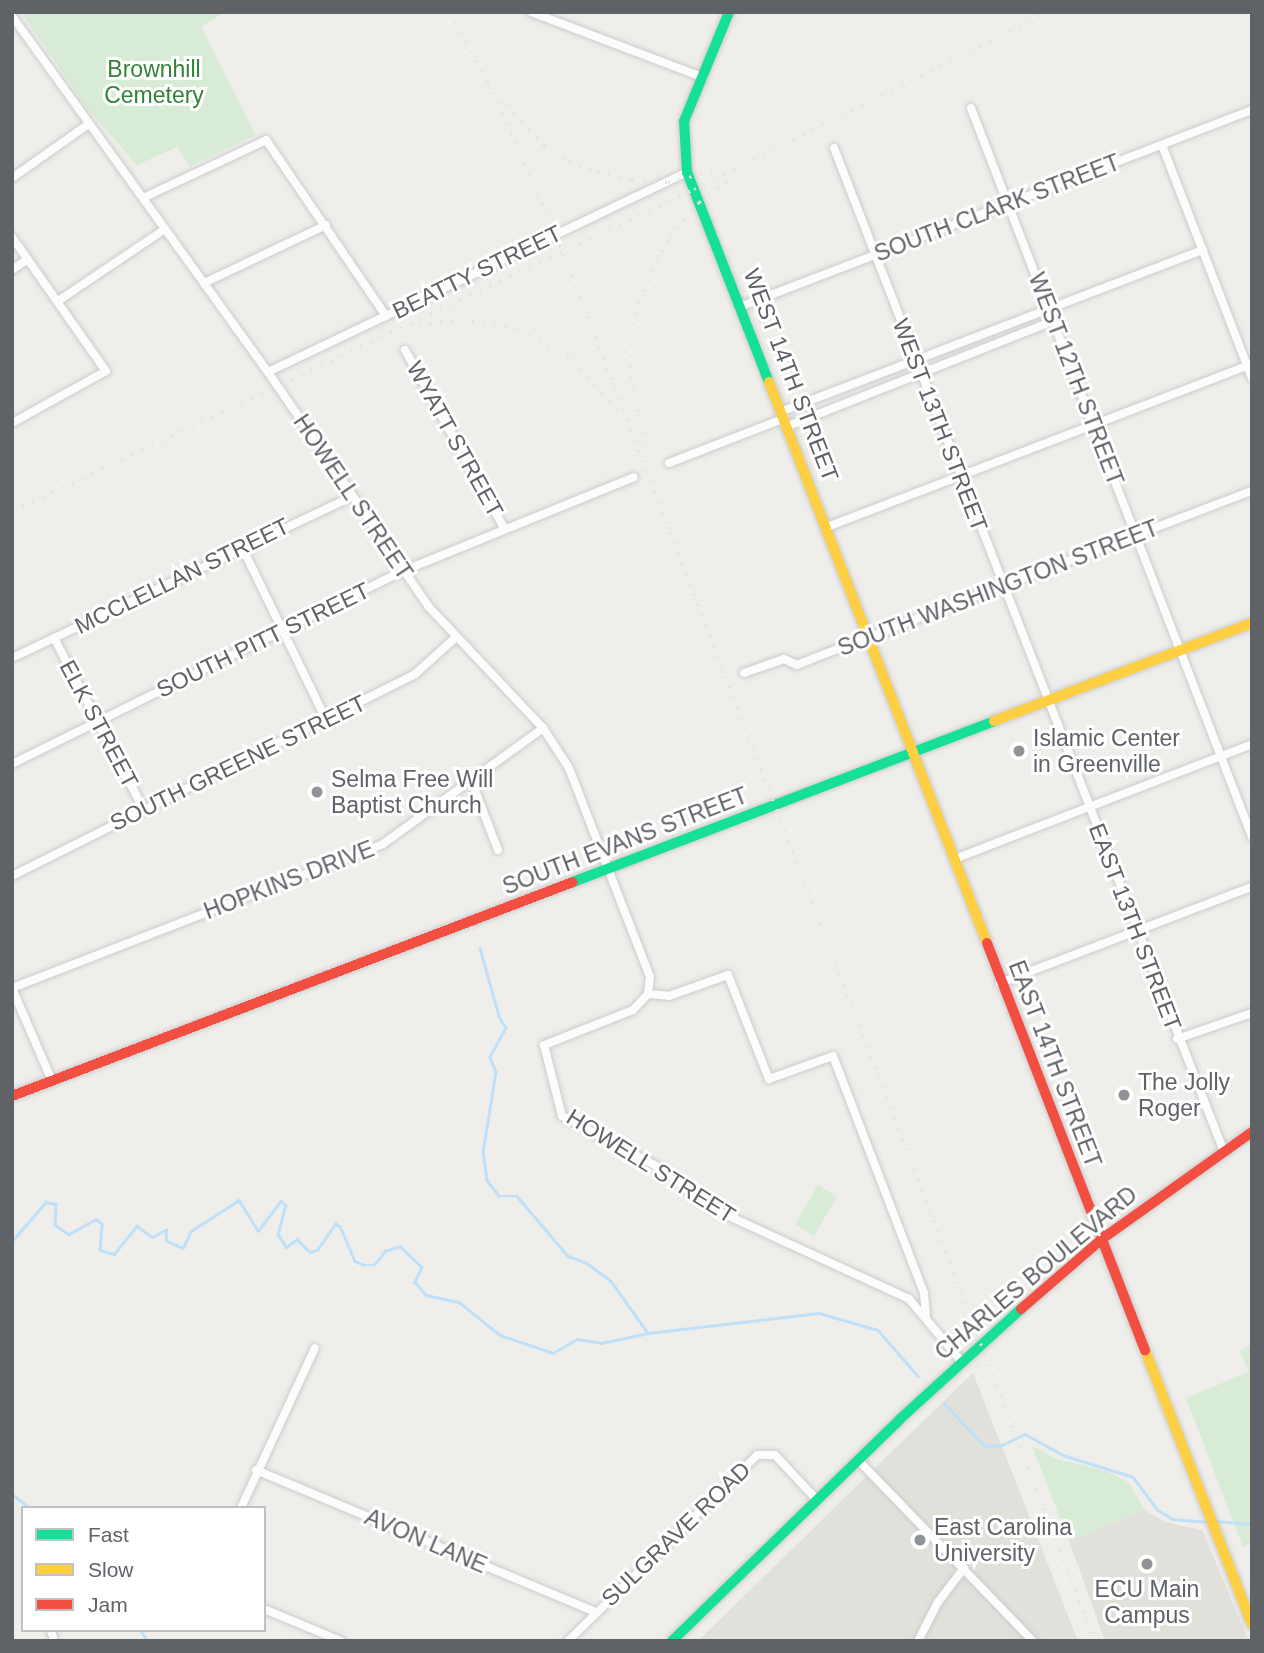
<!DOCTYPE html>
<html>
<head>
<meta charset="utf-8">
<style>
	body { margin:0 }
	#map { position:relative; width:1264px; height:1653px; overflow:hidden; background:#efeeea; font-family:Helvetica,sans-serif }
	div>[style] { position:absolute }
	.education>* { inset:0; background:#e2e0da }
	.green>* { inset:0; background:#d8ebd6 }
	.stream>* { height:2.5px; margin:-1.25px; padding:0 1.25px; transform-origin:1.25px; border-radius:1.25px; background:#bfe0f9 }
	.roads { filter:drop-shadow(0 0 2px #cbcccc) drop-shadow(0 0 2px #cbcccc) }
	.street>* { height:8px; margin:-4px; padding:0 4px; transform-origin:4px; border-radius:4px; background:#fdfcfc }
	.fast>* { height:10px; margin:-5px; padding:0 5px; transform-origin:5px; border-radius:5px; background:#16e098 }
	.slow>* { height:10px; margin:-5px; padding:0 5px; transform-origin:5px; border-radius:5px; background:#ffcf43 }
	.jam>* { height:10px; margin:-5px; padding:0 5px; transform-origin:5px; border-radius:5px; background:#f24e42 }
	.rail>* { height:2.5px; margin-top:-1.25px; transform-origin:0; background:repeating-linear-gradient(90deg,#e4e4e4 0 2px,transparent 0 11px) }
	.dots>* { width:19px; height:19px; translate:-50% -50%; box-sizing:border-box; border:4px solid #fff; border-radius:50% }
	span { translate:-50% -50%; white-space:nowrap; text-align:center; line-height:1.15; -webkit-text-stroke:6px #fff; paint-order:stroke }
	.park-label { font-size:23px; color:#348238 }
	.street-label { font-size:23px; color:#5f6368 }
	.poi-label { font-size:23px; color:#5f6368 }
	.left { translate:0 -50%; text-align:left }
	.frame { position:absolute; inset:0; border:14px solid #5f6368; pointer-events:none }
	.legend { position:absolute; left:21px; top:1506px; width:245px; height:126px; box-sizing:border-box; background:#fff; border:2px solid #bfc1c3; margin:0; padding:9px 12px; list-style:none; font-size:21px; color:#5f6368 }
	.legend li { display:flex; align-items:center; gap:14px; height:35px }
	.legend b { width:35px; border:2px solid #bfc1c3 }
</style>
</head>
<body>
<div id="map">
	<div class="education">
		<i style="clip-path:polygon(973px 1373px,1078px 1641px,698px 1641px,882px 1461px)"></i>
		<i style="clip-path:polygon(1145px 1510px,1165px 1522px,1202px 1530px,1249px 1641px,1105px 1641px,1069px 1541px)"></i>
	</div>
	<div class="green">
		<i style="clip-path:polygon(21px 12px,225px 12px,201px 27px,256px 135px,190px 166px,177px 147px,137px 165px,88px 109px)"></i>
		<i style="clip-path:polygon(818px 1185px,837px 1197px,814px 1236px,795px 1224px)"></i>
		<i style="clip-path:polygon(1252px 1344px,1252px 1543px,1243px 1547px,1186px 1398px,1249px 1372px,1240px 1351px)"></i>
		<i style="clip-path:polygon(1032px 1446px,1056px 1459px,1106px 1471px,1128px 1482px,1145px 1510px,1069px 1541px)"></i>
	</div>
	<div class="stream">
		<i style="left:480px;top:948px;width:71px;rotate:74.4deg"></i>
		<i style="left:499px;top:1016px;width:14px;rotate:60deg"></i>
		<i style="left:506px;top:1028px;width:33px;rotate:119deg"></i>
		<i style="left:490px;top:1057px;width:16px;rotate:68deg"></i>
		<i style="left:496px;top:1072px;width:81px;rotate:99.2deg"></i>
		<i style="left:483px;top:1152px;width:28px;rotate:82deg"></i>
		<i style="left:487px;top:1180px;width:20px;rotate:53deg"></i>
		<i style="left:499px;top:1196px;width:18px"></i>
		<i style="left:517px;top:1196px;width:79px;rotate:49.6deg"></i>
		<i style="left:568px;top:1256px;width:20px;rotate:20deg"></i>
		<i style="left:587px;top:1263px;width:30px;rotate:37deg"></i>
		<i style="left:611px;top:1281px;width:64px;rotate:54.6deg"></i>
		<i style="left:12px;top:1241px;width:52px;rotate:-48.9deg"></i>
		<i style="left:46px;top:1202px;width:10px;rotate:11deg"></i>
		<i style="left:56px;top:1204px;width:21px;rotate:93deg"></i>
		<i style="left:55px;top:1225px;width:17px;rotate:33deg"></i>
		<i style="left:69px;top:1234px;width:31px;rotate:-29deg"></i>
		<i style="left:96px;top:1219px;width:8px;rotate:40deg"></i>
		<i style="left:102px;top:1224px;width:26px;rotate:94deg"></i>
		<i style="left:100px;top:1250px;width:15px;rotate:16deg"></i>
		<i style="left:114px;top:1254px;width:36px;rotate:-51deg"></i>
		<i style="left:137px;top:1226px;width:19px;rotate:36deg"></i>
		<i style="left:152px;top:1237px;width:16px;rotate:-27deg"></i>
		<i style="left:166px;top:1230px;width:11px;rotate:85deg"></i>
		<i style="left:167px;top:1241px;width:17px;rotate:24deg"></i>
		<i style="left:183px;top:1248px;width:19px;rotate:-65deg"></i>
		<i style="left:191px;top:1231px;width:57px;rotate:-32.9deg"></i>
		<i style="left:239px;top:1200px;width:36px;rotate:58deg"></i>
		<i style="left:258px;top:1231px;width:38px;rotate:-53deg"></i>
		<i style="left:281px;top:1201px;width:6px;rotate:39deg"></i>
		<i style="left:286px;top:1205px;width:30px;rotate:105deg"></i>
		<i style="left:278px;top:1234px;width:15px;rotate:58deg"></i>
		<i style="left:286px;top:1247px;width:14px;rotate:-36deg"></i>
		<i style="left:297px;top:1239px;width:18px;rotate:45deg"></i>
		<i style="left:310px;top:1252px;width:7px;rotate:-16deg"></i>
		<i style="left:317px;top:1250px;width:32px;rotate:-55deg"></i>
		<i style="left:335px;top:1224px;width:5px;rotate:22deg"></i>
		<i style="left:340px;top:1226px;width:38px;rotate:67deg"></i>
		<i style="left:355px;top:1261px;width:10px;rotate:24deg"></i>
		<i style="left:364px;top:1265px;width:10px"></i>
		<i style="left:374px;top:1265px;width:18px;rotate:-52deg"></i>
		<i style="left:385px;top:1251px;width:16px;rotate:-18deg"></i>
		<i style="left:400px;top:1246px;width:30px;rotate:44deg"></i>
		<i style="left:422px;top:1267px;width:17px;rotate:115deg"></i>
		<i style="left:415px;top:1282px;width:17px;rotate:50deg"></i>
		<i style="left:426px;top:1295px;width:34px;rotate:12deg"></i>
		<i style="left:459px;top:1302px;width:53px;rotate:38.8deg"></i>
		<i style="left:500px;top:1335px;width:56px;rotate:18.8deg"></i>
		<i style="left:553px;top:1353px;width:28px;rotate:-30deg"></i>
		<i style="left:577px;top:1339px;width:24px;rotate:9deg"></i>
		<i style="left:601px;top:1343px;width:48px;rotate:-12deg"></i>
		<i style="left:648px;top:1333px;width:172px;rotate:-6.7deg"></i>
		<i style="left:819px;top:1313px;width:61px;rotate:16.1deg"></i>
		<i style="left:878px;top:1330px;width:61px;rotate:49deg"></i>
		<i style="left:944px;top:1403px;width:59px;rotate:46.4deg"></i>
		<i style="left:985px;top:1446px;width:17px;rotate:-3deg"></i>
		<i style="left:1002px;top:1445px;width:25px;rotate:-26deg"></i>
		<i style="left:1025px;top:1434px;width:43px;rotate:28.9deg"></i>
		<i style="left:1063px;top:1455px;width:73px;rotate:17.4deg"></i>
		<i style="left:1133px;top:1477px;width:41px;rotate:52.9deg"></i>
		<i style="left:1158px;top:1510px;width:17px;rotate:31deg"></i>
		<i style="left:1173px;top:1519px;width:37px;rotate:5deg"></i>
		<i style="left:12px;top:1494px;width:23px;rotate:38deg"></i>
		<i style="left:1216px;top:1521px;width:36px;rotate:5deg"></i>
		<i style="left:141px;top:1630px;width:13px;rotate:61deg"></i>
	</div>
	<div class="roads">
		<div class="street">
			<i style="left:531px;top:12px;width:183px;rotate:20.8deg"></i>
			<i style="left:12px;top:16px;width:438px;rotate:54.3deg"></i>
			<i style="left:268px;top:372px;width:283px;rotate:55.6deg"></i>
			<i style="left:428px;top:606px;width:168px;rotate:46.7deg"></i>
			<i style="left:543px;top:728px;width:48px;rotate:57deg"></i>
			<i style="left:569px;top:768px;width:224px;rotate:68.8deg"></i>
			<i style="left:650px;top:977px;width:17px;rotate:97deg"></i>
			<i style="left:648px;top:994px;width:22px;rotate:133deg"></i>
			<i style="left:633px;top:1010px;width:96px;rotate:158.5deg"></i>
			<i style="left:544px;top:1045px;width:73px;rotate:75.8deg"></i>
			<i style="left:562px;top:1116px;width:115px;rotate:27.9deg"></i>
			<i style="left:664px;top:1170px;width:56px;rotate:39.9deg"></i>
			<i style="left:707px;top:1206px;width:222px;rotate:24.7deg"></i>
			<i style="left:909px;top:1299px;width:81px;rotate:50deg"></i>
			<i style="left:971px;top:108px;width:781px;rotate:68.92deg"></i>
			<i style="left:1162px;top:145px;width:250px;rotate:68.9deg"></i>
			<i style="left:834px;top:148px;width:1077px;rotate:68.77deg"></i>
			<i style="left:12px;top:178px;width:92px;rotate:-35.2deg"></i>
			<i style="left:143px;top:198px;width:136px;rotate:-25.2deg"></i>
			<i style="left:266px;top:140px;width:213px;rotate:55.7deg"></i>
			<i style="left:12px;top:237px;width:164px;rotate:55deg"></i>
			<i style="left:106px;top:371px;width:107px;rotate:151deg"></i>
			<i style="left:12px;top:270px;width:19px;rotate:-35deg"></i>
			<i style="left:204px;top:283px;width:135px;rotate:-25.4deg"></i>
			<i style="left:58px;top:301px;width:129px;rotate:-33.9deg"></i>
			<i style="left:742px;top:306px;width:546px;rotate:-21.02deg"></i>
			<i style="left:405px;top:350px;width:204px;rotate:60.9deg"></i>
			<i style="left:268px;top:372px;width:464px;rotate:-25.5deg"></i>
			<i style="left:783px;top:411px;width:450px;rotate:-21deg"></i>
			<i style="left:788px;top:426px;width:285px;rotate:-21.6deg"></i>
			<i style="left:669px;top:463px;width:124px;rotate:-21.2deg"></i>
			<i style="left:827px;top:527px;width:455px;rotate:-21deg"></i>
			<i style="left:242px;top:547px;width:194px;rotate:64deg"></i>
			<i style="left:54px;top:638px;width:194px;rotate:62.4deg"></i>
			<i style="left:12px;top:658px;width:375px;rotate:-25.4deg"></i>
			<i style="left:744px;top:673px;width:42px;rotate:-19.3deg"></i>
			<i style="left:784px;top:659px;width:14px;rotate:25deg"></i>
			<i style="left:797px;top:665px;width:27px;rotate:-22deg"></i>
			<i style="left:822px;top:655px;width:460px;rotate:-20.9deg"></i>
			<i style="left:12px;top:764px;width:436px;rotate:-26.3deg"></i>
			<i style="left:403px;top:571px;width:249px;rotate:-22.1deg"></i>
			<i style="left:471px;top:780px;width:75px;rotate:68.9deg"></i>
			<i style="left:957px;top:858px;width:316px;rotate:-21.1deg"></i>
			<i style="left:12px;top:876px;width:451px;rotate:-26.6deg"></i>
			<i style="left:415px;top:674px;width:54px;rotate:-42deg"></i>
			<i style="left:1000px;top:983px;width:270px;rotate:-20.9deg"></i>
			<i style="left:648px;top:994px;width:21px;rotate:5deg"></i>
			<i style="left:669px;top:996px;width:63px;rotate:-19.6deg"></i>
			<i style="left:728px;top:975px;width:112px;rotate:68.5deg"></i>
			<i style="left:769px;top:1079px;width:68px;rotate:-19.8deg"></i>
			<i style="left:833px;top:1056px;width:254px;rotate:69deg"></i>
			<i style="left:924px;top:1293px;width:25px;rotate:85deg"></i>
			<i style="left:1177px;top:1039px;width:79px;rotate:-19.1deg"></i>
			<i style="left:52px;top:1081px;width:101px;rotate:-113.3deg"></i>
			<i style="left:12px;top:988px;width:398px;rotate:-21.2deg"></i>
			<i style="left:383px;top:844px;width:198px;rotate:-35.9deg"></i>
			<i style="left:859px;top:1461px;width:250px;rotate:46deg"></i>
			<i style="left:256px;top:1470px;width:368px;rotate:22.7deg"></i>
			<i style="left:241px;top:1508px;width:176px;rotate:-65.2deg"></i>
			<i style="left:264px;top:1609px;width:83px;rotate:22.6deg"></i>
			<i style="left:51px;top:1630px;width:11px;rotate:75deg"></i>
			<i style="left:568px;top:1641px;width:265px;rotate:-44.5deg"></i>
			<i style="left:757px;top:1455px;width:18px"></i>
			<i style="left:775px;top:1455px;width:62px;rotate:47deg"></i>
			<i style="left:918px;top:1641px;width:44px;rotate:-62.9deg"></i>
			<i style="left:938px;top:1602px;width:43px;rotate:-52.6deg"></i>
		</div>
		<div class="fast">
			<i style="left:729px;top:12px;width:118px;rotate:112.4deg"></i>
			<i style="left:684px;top:121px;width:51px;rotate:86.6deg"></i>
			<i style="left:687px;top:172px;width:225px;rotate:68.7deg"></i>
			<i style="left:573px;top:882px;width:451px;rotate:-20.9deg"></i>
			<i style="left:672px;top:1641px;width:318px;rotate:-44.2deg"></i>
			<i style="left:900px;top:1419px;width:164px;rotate:-42.3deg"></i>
		</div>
		<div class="slow">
			<i style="left:769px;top:382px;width:602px;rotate:68.76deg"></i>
			<i style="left:994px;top:721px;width:276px;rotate:-20.8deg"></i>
			<i style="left:1145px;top:1350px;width:294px;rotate:68.7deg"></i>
		</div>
		<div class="jam">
			<i style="left:987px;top:943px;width:437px;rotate:68.8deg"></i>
			<i style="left:12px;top:1096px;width:600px;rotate:-20.88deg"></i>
			<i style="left:1021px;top:1309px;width:107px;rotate:-40.8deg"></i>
			<i style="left:1102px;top:1239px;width:184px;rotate:-35.5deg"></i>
		</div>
	</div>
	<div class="rail">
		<i style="left:450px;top:12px;width:80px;rotate:60.9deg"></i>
		<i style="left:489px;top:82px;width:166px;rotate:66.2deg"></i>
		<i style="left:556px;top:234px;width:1507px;rotate:69.04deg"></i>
		<i style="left:506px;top:104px;width:56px;rotate:47.2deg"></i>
		<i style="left:544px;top:145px;width:30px;rotate:33deg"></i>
		<i style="left:569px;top:161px;width:30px;rotate:20deg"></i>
		<i style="left:597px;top:171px;width:36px;rotate:14deg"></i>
		<i style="left:632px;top:180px;width:36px;rotate:3deg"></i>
		<i style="left:668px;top:182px;width:50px;rotate:-13.8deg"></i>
		<i style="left:418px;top:325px;width:43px;rotate:-7.9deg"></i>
		<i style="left:461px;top:319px;width:59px;rotate:9.8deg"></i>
		<i style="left:519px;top:329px;width:61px;rotate:29.5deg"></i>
		<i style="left:572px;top:359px;width:67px;rotate:48deg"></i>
		<i style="left:645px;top:444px;width:66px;rotate:-102.2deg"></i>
		<i style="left:631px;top:379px;width:54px;rotate:-88.9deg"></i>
		<i style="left:632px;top:325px;width:25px;rotate:-76deg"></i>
		<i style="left:638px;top:301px;width:71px;rotate:-64.2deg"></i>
		<i style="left:669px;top:237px;width:46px;rotate:-49.4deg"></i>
		<i style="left:699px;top:202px;width:39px;rotate:-37deg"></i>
		<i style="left:12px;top:511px;width:754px;rotate:-25.27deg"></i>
		<i style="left:694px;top:189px;width:395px;rotate:-26.6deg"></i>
	</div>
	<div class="dots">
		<i style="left:1019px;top:751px;background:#919496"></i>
		<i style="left:317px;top:792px;background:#919496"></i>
		<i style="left:1124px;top:1095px;background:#919496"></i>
		<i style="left:920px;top:1540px;background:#919496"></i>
		<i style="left:1147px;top:1564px;background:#919496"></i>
	</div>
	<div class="park-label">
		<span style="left:154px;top:82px">Brownhill<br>Cemetery</span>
	</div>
	<div class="street-label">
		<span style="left:997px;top:208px;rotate:-21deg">SOUTH CLARK STREET</span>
		<span style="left:477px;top:272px;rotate:-26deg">BEATTY STREET</span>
		<span style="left:791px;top:375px;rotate:69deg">WEST 14TH STREET</span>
		<span style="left:1076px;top:379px;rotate:69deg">WEST 12TH STREET</span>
		<span style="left:940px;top:425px;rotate:69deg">WEST 13TH STREET</span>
		<span style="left:455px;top:439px;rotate:61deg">WYATT STREET</span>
		<span style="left:353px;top:497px;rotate:56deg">HOWELL STREET</span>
		<span style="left:182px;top:576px;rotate:-26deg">MCCLELLAN STREET</span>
		<span style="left:998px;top:588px;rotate:-21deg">SOUTH WASHINGTON STREET</span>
		<span style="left:263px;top:640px;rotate:-26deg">SOUTH PITT STREET</span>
		<span style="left:99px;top:724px;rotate:62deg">ELK STREET</span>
		<span style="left:238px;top:763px;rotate:-26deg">SOUTH GREENE STREET</span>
		<span style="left:625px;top:841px;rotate:-21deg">SOUTH EVANS STREET</span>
		<span style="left:289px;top:880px;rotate:-21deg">HOPKINS DRIVE</span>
		<span style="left:1135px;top:927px;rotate:69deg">EAST 13TH STREET</span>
		<span style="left:1055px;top:1064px;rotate:69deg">EAST 14TH STREET</span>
		<span style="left:651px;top:1166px;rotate:32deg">HOWELL STREET</span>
		<span style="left:1036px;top:1273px;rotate:-40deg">CHARLES BOULEVARD</span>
		<span style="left:676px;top:1534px;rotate:-44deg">SULGRAVE ROAD</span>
		<span style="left:426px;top:1541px;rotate:23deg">AVON LANE</span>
	</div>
	<div class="poi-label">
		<span class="left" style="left:1033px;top:751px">Islamic Center<br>in Greenville</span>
		<span class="left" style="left:331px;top:792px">Selma Free Will<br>Baptist Church</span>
		<span class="left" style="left:1138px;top:1095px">The Jolly<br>Roger</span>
		<span class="left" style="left:934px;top:1540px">East Carolina<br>University</span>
		<span style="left:1147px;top:1602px">ECU Main<br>Campus</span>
	</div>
	<div class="frame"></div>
	<ul class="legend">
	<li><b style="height:9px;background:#16e098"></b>Fast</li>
	<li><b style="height:9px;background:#ffcf43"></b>Slow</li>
	<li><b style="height:9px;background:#f24e42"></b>Jam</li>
	</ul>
</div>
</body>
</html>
